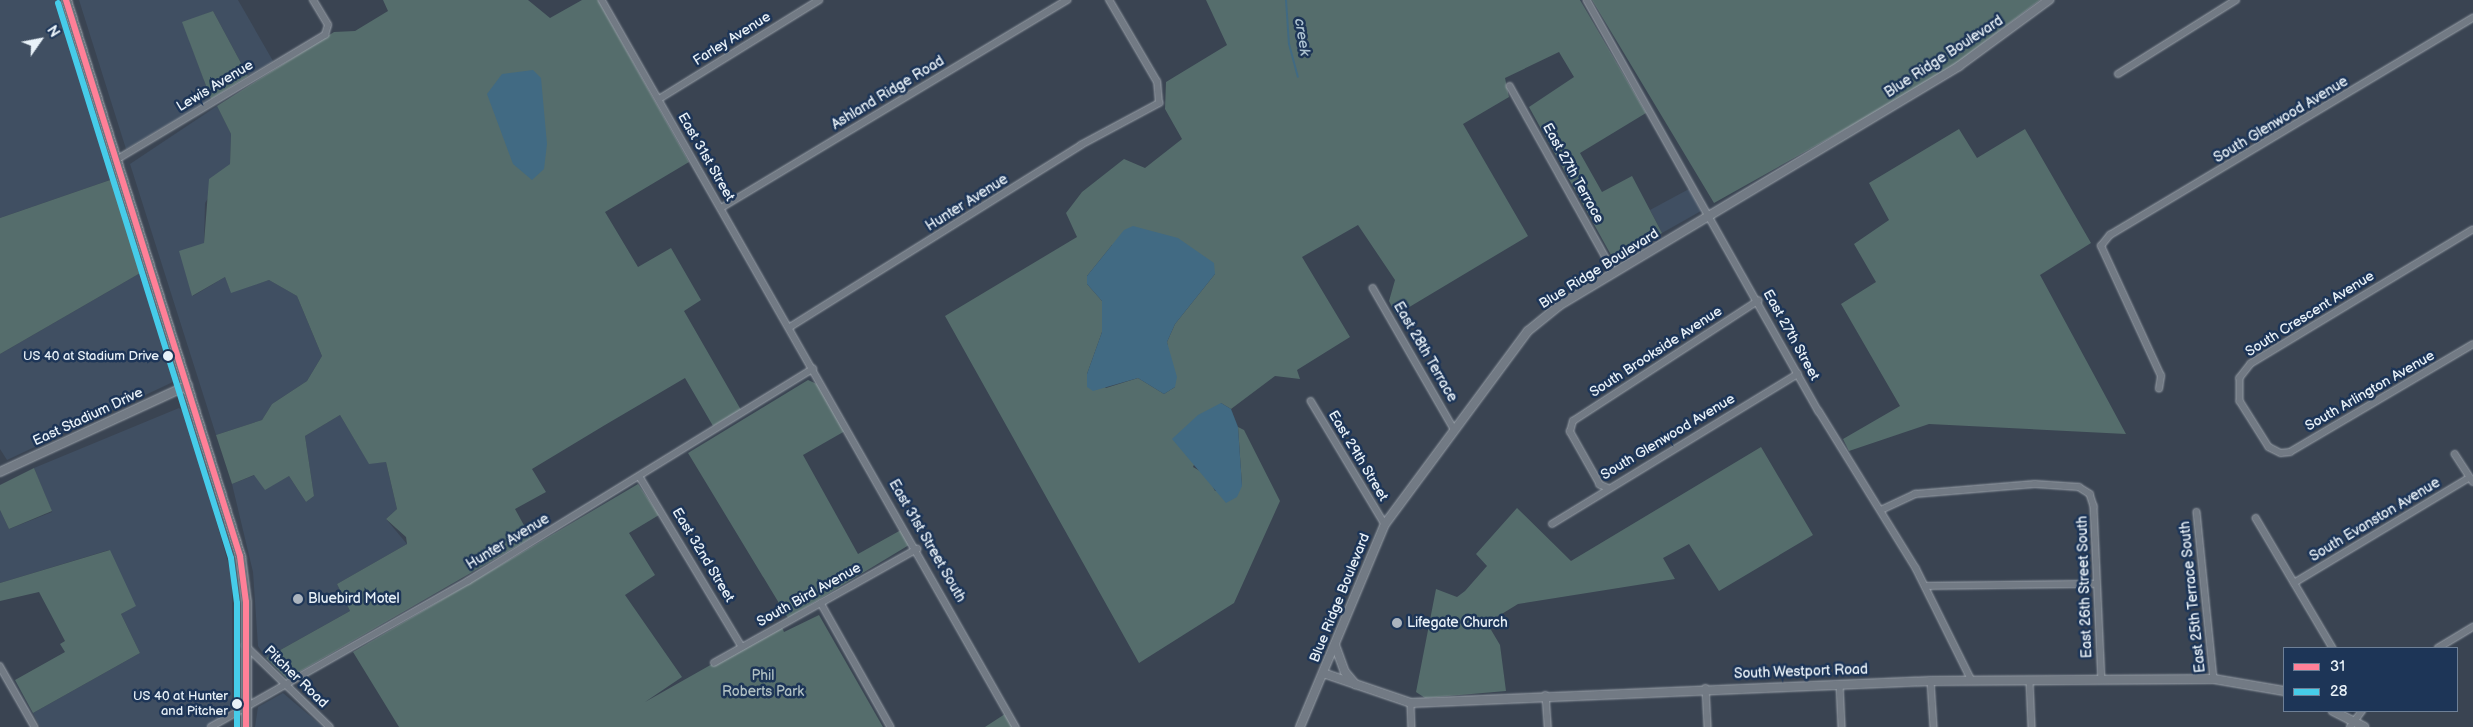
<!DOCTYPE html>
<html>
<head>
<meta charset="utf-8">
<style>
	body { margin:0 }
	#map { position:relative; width:2473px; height:727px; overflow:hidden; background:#3a4452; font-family:"Balsamiq Sans",sans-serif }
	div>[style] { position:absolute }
	.built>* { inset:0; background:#404f62 }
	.green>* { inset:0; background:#556d6c }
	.water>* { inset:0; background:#416a83 }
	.stream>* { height:2px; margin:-1px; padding:0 1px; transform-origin:1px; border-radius:1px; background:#416a83 }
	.roads { filter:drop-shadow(0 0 1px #9ca3ab) drop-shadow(0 0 1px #9ca3ab) }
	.street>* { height:5.5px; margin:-2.75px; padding:0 2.75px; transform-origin:2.75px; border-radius:2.75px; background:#727a84 }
	.secondary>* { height:8px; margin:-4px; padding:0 4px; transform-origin:4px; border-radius:4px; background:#727a84 }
	.primary>* { height:9px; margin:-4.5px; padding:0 4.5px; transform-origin:4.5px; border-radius:4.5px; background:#6e757e }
	.bus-1>* { height:6px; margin:-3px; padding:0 3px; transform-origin:3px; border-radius:3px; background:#ff8098 }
	.bus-2>* { height:6px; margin:-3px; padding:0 3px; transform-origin:3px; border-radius:3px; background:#46cce9 }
	.dots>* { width:14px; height:14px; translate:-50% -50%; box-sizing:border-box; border:2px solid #1d3557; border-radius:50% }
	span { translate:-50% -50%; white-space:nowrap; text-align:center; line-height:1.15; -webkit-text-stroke:5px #1d3557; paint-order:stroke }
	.bus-label { font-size:13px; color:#e8f1f8 }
	.right { translate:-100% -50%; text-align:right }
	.street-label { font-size:14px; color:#e8f1f8 }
	.poi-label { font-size:14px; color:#e8f1f8 }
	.left { translate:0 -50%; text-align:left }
	.park-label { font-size:14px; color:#afbfc2 }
	.water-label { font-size:15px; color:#aec3d1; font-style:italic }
	.legend { position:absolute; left:2283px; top:647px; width:175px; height:65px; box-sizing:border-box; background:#1d3557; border:1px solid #6e8097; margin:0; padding:6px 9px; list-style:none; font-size:15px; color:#e8f1f8 }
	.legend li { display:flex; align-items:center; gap:10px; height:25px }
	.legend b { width:25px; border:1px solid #6e8097 }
	.north { position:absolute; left:15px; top:15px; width:50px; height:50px; -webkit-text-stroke:4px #1d3557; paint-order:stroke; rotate:57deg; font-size:14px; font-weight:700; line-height:20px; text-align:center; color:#e8f1f8 }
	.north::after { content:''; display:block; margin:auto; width:18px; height:22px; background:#e8f1f8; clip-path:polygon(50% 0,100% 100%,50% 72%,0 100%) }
</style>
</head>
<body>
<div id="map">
	<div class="built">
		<i style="clip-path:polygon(0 0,58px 0,113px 179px,0 218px)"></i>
		<i style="clip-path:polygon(79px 0,238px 0,273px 61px,248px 76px,213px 11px,183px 23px,211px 99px,126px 149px)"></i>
		<i style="clip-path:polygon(217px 106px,231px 134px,230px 164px,205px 203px,204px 243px,193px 296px,225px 277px,231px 292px,269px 280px,297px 296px,322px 356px,307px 381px,272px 404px,262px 420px,216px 435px,130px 164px)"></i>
		<i style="clip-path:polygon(1689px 189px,1701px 211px,1662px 233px,1650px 210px)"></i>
		<i style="clip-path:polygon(142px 272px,175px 381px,7px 460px,0 449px,0 354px)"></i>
		<i style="clip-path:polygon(179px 408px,185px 413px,232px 576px,232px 708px,207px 727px,40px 727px,33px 713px,140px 653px,121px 614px,135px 606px,109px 550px,0 583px,0 510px,9px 529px,52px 512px,34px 468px)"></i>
		<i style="clip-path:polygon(340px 415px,369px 463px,386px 462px,397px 509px,386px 519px,407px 544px,337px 584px,350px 611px,266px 658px,258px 646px,253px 572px,232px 484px,255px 475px,265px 489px,289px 476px,306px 502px,314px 496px,305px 436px)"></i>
		<i style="clip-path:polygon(283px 693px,323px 727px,255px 727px,258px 707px)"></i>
	</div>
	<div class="green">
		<i style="clip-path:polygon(383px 0,528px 0,550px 18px,582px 0,598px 0,689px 162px,605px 212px,638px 267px,671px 248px,701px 300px,684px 311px,741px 410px,713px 426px,685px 378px,605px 425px,532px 469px,546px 492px,515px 509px,531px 538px,287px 679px,266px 658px,350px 611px,337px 584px,407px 544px,406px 537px,386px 519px,397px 509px,386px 462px,369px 464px,340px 415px,305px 436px,314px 496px,306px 502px,289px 476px,265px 490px,254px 475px,232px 484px,216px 435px,262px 420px,272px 404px,307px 381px,322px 356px,297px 296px,269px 280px,231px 293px,225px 277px,192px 296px,179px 251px,204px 243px,209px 179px,230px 164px,231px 134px,217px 106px,334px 32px,355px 31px,388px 11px)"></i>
		<i style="clip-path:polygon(evenodd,1206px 0,1580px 0,1646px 113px,1580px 153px,1602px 192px,1632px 176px,1662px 233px,1616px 264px,1529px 107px,1574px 77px,1559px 52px,1505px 78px,1509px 97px,1463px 124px,1528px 236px,1396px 315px,1389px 301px,1395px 280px,1358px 225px,1302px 257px,1350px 337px,1297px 370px,1300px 379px,1275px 376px,1231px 409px,1221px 403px,1193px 467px,1207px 475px,1215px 491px,1242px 486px,1238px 427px,1244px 430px,1280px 501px,1234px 603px,1139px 663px,945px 316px,1077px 237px,1066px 213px,1082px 192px,1124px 159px,1145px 168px,1182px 139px,1165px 109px,1166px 82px,1227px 45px,1206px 0,1112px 245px,1215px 274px,1175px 324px,1167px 342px,1175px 387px,1164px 394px,1138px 378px,1106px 388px,1087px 374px,1102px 332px,1102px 301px,1087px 284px,1087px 276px,1112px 245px)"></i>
		<i style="clip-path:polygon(1592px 0,2040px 0,1970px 53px,1972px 58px,1714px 203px)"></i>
		<i style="clip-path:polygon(213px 11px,248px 76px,211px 99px,182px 22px)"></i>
		<i style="clip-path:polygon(1959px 129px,1977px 158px,2025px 129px,2091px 243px,2040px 275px,2126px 434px,1929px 424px,1849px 451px,1843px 439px,1900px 406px,1841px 304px,1876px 282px,1854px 244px,1889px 220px,1869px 183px)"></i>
		<i style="clip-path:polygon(113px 179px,142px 272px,0 354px,0 218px)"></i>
		<i style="clip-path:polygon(808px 380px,819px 385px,845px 431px,803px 455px,858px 554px,901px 530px,909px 545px,788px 618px,688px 453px)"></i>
		<i style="clip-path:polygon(1761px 447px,1813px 535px,1719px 591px,1689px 544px,1663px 558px,1675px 579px,1518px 604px,1487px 623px,1500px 645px,1506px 691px,1425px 698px,1416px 692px,1436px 589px,1457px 597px,1465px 591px,1487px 566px,1476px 554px,1517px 508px,1571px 561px)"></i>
		<i style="clip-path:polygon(34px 468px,52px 511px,9px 529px,0 510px,0 485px)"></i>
		<i style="clip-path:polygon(638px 484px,659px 515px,629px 533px,655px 575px,625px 595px,682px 677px,645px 702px,781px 625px,784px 632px,819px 615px,883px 727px,399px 727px,353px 652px)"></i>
		<i style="clip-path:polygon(110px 550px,136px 606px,121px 614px,140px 653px,33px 713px,15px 680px,65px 652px,60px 644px,65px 641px,39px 592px,0 601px,0 583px)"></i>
		<i style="clip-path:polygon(1005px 714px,1012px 727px,985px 727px)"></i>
	</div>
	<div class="water">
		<i style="clip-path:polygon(533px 70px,541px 78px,547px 144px,544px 169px,532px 180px,513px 164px,487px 94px,502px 74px)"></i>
		<i style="clip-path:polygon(1133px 226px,1178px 238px,1214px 263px,1215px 274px,1175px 324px,1167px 342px,1177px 377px,1175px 387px,1164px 394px,1138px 378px,1093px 391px,1087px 387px,1087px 374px,1102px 332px,1102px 301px,1087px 284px,1087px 276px,1124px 230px)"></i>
		<i style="clip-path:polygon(1221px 403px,1231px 409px,1238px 427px,1242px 486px,1237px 497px,1226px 503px,1172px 439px,1198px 415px)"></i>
	</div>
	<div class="stream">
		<i style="left:1286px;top:0;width:44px;rotate:86.1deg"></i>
		<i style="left:1289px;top:44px;width:34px;rotate:75deg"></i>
	</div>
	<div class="roads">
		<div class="street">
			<i style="left:602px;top:0;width:837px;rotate:60.34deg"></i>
			<i style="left:1587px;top:0;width:472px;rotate:60.6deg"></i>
			<i style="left:1819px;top:411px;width:185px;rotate:58.3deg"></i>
			<i style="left:1916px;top:568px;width:126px;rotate:63.6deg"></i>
			<i style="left:2118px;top:74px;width:139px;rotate:-32.1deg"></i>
			<i style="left:1510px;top:86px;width:213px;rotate:60.8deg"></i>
			<i style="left:659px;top:99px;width:188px;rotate:-31.7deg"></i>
			<i style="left:116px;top:160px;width:244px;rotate:-30.9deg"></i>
			<i style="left:325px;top:35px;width:10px;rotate:-73deg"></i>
			<i style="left:328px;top:25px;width:29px;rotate:-121deg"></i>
			<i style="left:721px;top:208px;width:404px;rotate:-31deg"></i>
			<i style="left:2473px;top:230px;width:259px;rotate:148.9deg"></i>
			<i style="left:2251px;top:364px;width:18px;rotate:128deg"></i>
			<i style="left:2240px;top:378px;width:23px;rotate:90deg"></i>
			<i style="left:2240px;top:401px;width:54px;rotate:57.8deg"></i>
			<i style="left:2269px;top:447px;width:13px;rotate:27deg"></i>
			<i style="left:2281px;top:453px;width:9px;rotate:-6deg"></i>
			<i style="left:2290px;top:452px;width:212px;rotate:-30.5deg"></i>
			<i style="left:1373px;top:288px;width:163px;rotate:60.1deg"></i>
			<i style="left:790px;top:327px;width:343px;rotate:-32deg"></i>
			<i style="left:1081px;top:145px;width:89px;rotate:-28.3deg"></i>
			<i style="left:1159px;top:103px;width:21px;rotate:-95deg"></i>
			<i style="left:1157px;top:82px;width:95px;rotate:-120.3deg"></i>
			<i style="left:2159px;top:389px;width:13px;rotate:-81deg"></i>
			<i style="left:2161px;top:376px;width:143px;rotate:-114.8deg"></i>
			<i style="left:2101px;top:246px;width:14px;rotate:-51deg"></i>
			<i style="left:2110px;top:235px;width:423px;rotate:-30.9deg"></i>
			<i style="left:1311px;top:401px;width:144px;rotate:59deg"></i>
			<i style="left:2455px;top:454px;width:33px;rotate:57deg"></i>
			<i style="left:640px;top:477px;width:198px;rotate:59deg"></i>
			<i style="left:1607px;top:488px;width:8px;rotate:-157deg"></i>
			<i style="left:1600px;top:485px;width:61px;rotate:-119.5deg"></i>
			<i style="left:1570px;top:432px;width:11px;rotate:-75deg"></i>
			<i style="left:1573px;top:421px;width:221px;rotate:-33deg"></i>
			<i style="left:1881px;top:510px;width:38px;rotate:-25deg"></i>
			<i style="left:1915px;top:494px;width:120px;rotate:-4.8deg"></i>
			<i style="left:2035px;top:484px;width:44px;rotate:3.9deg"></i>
			<i style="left:2079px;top:487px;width:13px;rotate:32deg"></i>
			<i style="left:2090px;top:494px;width:13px;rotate:72deg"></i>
			<i style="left:2094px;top:506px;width:174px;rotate:87.4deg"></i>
			<i style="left:2197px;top:512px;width:168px;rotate:84.2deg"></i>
			<i style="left:2256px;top:518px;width:151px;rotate:59.4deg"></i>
			<i style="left:1552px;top:524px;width:288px;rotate:-31.4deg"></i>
			<i style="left:2294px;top:583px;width:204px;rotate:-31deg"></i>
			<i style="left:1925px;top:586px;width:171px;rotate:-0.7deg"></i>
			<i style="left:821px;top:603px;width:142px;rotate:60.6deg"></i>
			<i style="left:245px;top:645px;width:118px;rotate:44deg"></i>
			<i style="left:2438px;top:648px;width:41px;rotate:-31deg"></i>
			<i style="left:714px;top:663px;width:233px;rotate:-29.3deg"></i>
			<i style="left:0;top:666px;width:70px;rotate:60.2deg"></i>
			<i style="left:1931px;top:681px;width:46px;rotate:86.3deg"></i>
			<i style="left:2030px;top:681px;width:46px;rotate:87.5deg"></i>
			<i style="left:1840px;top:684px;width:43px;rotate:87.3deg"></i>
			<i style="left:1706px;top:688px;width:39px;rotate:87deg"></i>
			<i style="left:1546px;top:695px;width:32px;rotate:86deg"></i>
			<i style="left:1411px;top:703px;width:24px;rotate:88deg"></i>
			<i style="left:211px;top:727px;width:296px;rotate:-29.6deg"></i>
			<i style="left:468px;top:581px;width:405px;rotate:-31.6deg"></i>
			<i style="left:2350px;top:727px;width:20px;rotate:-53deg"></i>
		</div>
		<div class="secondary">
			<i style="left:0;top:472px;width:207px;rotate:-24.8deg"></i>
			<i style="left:1335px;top:645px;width:29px;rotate:70deg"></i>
			<i style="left:1345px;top:672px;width:16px;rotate:50deg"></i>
			<i style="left:1323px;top:673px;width:93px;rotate:18.8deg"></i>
			<i style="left:1411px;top:703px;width:520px;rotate:-2.42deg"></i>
			<i style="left:1931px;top:681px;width:283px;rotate:-0.4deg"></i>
			<i style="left:2214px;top:679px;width:71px;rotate:9.7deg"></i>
			<i style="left:2333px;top:711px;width:35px;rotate:27deg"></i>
			<i style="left:1300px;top:727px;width:220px;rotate:-67.3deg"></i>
			<i style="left:1385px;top:524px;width:240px;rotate:-53.5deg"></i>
			<i style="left:1528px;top:331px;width:41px;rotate:-39.1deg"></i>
			<i style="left:1560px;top:305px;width:465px;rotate:-30.9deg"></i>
			<i style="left:1959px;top:66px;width:112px;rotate:-36.3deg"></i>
		</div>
		<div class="primary">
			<i style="left:66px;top:0;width:583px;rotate:72.62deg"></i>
			<i style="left:240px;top:556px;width:46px;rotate:82.6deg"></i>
			<i style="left:246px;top:602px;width:125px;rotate:90deg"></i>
		</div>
	</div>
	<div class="bus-1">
		<i style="left:66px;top:0;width:583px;rotate:72.62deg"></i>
		<i style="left:240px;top:556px;width:46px;rotate:82.6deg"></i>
		<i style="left:246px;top:602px;width:125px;rotate:90deg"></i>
	</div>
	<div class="bus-2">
		<i style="left:58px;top:3px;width:581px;rotate:72.69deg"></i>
		<i style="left:231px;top:558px;width:45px;rotate:82.4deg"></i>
		<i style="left:237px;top:603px;width:124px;rotate:90deg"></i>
	</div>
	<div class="dots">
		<i style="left:168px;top:356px;background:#e8f1f8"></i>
		<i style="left:298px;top:599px;background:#abb4be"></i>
		<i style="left:1397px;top:623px;background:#abb4be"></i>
		<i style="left:237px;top:704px;background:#e8f1f8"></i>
	</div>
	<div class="bus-label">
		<span class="right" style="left:159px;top:356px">US 40 at Stadium Drive</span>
		<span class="right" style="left:228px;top:704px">US 40 at Hunter<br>and Pitcher</span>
	</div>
	<div class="street-label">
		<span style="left:732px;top:39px;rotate:-32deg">Farley Avenue</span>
		<span style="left:1944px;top:57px;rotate:-33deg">Blue Ridge Boulevard</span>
		<span style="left:215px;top:86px;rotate:-31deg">Lewis Avenue</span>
		<span style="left:888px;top:93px;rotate:-31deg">Ashland Ridge Road</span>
		<span style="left:2281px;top:120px;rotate:-31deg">South Glenwood Avenue</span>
		<span style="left:706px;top:157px;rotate:60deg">East 31st Street</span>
		<span style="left:1573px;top:173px;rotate:61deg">East 27th Terrace</span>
		<span style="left:967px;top:203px;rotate:-32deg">Hunter Avenue</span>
		<span style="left:1599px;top:269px;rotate:-32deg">Blue Ridge Boulevard</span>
		<span style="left:2310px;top:314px;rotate:-32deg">South Crescent Avenue</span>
		<span style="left:1791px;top:335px;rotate:61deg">East 27th Street</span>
		<span style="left:1425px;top:352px;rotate:60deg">East 28th Terrace</span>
		<span style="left:1656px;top:352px;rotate:-33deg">South Brookside Avenue</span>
		<span style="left:2370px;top:391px;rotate:-30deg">South Arlington Avenue</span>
		<span style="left:88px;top:417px;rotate:-25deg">East Stadium Drive</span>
		<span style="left:1668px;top:437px;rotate:-31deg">South Glenwood Avenue</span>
		<span style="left:1358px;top:456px;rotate:59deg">East 29th Street</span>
		<span style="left:2375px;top:520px;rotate:-31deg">South Evanston Avenue</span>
		<span style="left:927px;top:541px;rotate:60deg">East 31st Street South</span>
		<span style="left:508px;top:542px;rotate:-31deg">Hunter Avenue</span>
		<span style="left:703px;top:555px;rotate:59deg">East 32nd Street</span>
		<span style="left:2085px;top:587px;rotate:-92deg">East 26th Street South</span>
		<span style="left:809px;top:595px;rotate:-29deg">South Bird Avenue</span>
		<span style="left:2193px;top:597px;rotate:-96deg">East 25th Terrace South</span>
		<span style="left:1340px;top:598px;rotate:-68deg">Blue Ridge Boulevard</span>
		<span style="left:1801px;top:672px;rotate:-2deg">South Westport Road</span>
		<span style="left:296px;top:677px;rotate:44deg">Pitcher Road</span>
	</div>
	<div class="poi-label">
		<span class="left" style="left:308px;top:599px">Bluebird Motel</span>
		<span class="left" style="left:1407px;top:623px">Lifegate Church</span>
	</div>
	<div class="park-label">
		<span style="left:763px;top:684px">Phil<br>Roberts Park</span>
	</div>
	<div class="water-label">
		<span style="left:1302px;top:37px;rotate:81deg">creek</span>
	</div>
	<ul class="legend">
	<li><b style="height:6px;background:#ff8098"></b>31</li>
	<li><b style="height:6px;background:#46cce9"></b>28</li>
	</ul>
	<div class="north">N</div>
</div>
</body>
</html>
